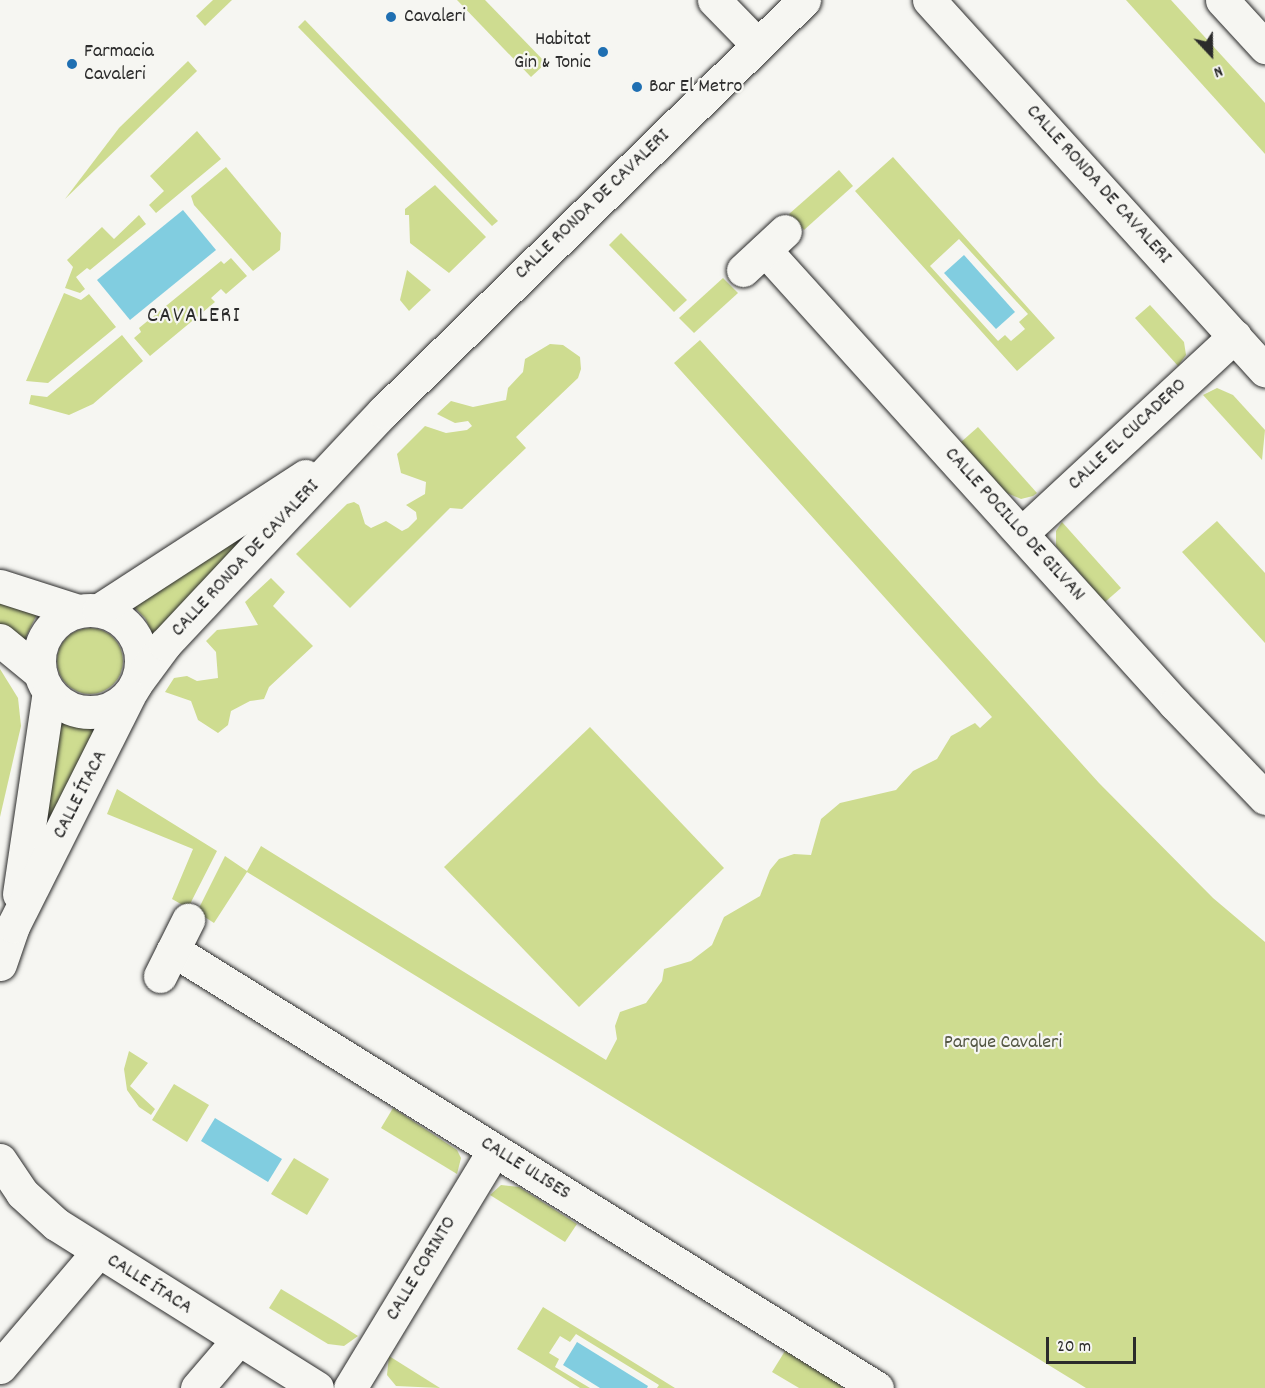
<!DOCTYPE html>
<html>
<head>
<meta charset="utf-8">
<style>
	body { margin:0 }
	#map { position:relative; width:1265px; height:1388px; overflow:hidden; background:#f6f6f2; font-family:Dekko,sans-serif }
	div>[style] { position:absolute }
	.green>* { inset:0; background:#cedc90 }
	.round { border-radius:50% }
	.water>* { inset:0; background:#81cde0 }
	.roads { filter:drop-shadow(0 0 2px #2b2b2b) drop-shadow(0 0 2px #2b2b2b) }
	.minor>* { height:33px; margin:-16.5px; padding:0 16.5px; transform-origin:16.5px; border-radius:16.5px; background:#f6f6f2 }
	.minor>.ring { margin:-16.5px; padding:0; box-sizing:content-box; background:none; border:33px solid #f6f6f2; border-radius:50% }
	.dots>* { width:16px; height:16px; translate:-50% -50%; box-sizing:border-box; border:3px solid #f6f6f2; border-radius:50% }
	span { translate:-50% -50%; white-space:nowrap; text-align:center; line-height:1.15; -webkit-text-stroke:4.5px #f6f6f2; paint-order:stroke }
	.poi-label { font-size:20px; color:#2b2b2b }
	.left { translate:0 -50%; text-align:left }
	.right { translate:-100% -50%; text-align:right }
	.street-label { font-size:20px; color:#2b2b2b }
	.park-label { font-size:20px; color:#545744 }
	.quarter-label { font-size:22px; color:#2b2b2b; letter-spacing:1.5px }
	.north { position:absolute; left:1181px; top:24px; width:60px; height:60px; -webkit-text-stroke:4px #f6f6f2; paint-order:stroke; rotate:158deg; font-size:16px; font-weight:700; line-height:24px; text-align:center; color:#2b2b2b }
	.north::after { content:''; display:block; margin:auto; width:21px; height:27px; background:#2b2b2b; clip-path:polygon(50% 0,100% 100%,50% 72%,0 100%) }
	.scale { position:absolute; left:1046px; top:1337px; width:90px; height:27px; box-sizing:border-box; border:3px solid #2b2b2b; border-top:0; padding-left:8px; font-size:18px; line-height:21px; white-space:nowrap; color:#2b2b2b; -webkit-text-stroke:4px #f6f6f2; paint-order:stroke }
</style>
</head>
<body>
<div id="map">
	<div class="green">
		<i style="clip-path:polygon(213px 0,232px 0,205px 26px,196px 16px)"></i>
		<i style="clip-path:polygon(457px 0,485px 0,546px 63px,531px 77px)"></i>
		<i style="clip-path:polygon(1126px 0,1171px 0,1265px 103px,1265px 154px)"></i>
		<i style="clip-path:polygon(305px 20px,498px 221px,492px 226px,298px 27px)"></i>
		<i style="clip-path:polygon(188px 61px,197px 71px,65px 199px,119px 128px)"></i>
		<i style="clip-path:polygon(197px 131px,221px 159px,156px 213px,149px 205px,164px 191px,150px 176px)"></i>
		<i style="clip-path:polygon(evenodd,893px 157px,1055px 338px,1017px 371px,855px 191px,893px 157px,959px 239px,1028px 314px,1019px 322px,1025px 329px,1011px 341px,1005px 335px,998px 341px,930px 266px,959px 239px)"></i>
		<i style="clip-path:polygon(226px 167px,281px 233px,280px 250px,253px 271px,194px 205px,191px 196px)"></i>
		<i style="clip-path:polygon(839px 170px,853px 186px,804px 230px,789px 214px)"></i>
		<i style="clip-path:polygon(435px 185px,486px 237px,449px 273px,410px 243px,409px 215px,405px 215px,405px 209px)"></i>
		<i style="clip-path:polygon(139px 215px,146px 224px,90px 270px,87px 268px,76px 277px,85px 289px,80px 293px,65px 288px,73px 267px,67px 260px,102px 227px,114px 239px)"></i>
		<i style="clip-path:polygon(621px 233px,687px 300px,674px 312px,609px 245px)"></i>
		<i style="clip-path:polygon(231px 258px,247px 276px,226px 294px,221px 289px,211px 298px,215px 302px,150px 356px,134px 338px,141px 332px,139px 328px,221px 261px,224px 264px)"></i>
		<i style="clip-path:polygon(407px 270px,431px 290px,409px 311px,400px 300px)"></i>
		<i style="clip-path:polygon(723px 278px,738px 293px,694px 333px,679px 318px)"></i>
		<i style="clip-path:polygon(64px 293px,81px 300px,89px 294px,116px 327px,48px 383px,26px 381px)"></i>
		<i style="clip-path:polygon(1150px 305px,1184px 342px,1186px 355px,1178px 366px,1135px 318px)"></i>
		<i style="clip-path:polygon(122px 335px,143px 361px,93px 404px,69px 415px,29px 404px,31px 395px,47px 397px)"></i>
		<i style="clip-path:polygon(700px 340px,1099px 783px,1213px 898px,1265px 942px,1265px 1388px,1086px 1388px,247px 872px,214px 923px,197px 912px,225px 856px,247px 871px,261px 846px,606px 1060px,617px 1039px,615px 1026px,620px 1012px,646px 1003px,662px 981px,664px 969px,691px 961px,712px 945px,724px 917px,760px 896px,770px 870px,779px 859px,794px 854px,811px 855px,821px 819px,840px 803px,896px 790px,913px 771px,937px 759px,951px 736px,975px 723px,980px 728px,992px 717px,674px 363px)"></i>
		<i style="clip-path:polygon(550px 344px,563px 345px,580px 357px,581px 369px,578px 378px,516px 437px,526px 448px,462px 509px,450px 508px,350px 608px,296px 554px,347px 504px,354px 502px,359px 505px,365px 524px,371px 528px,386px 521px,402px 531px,408px 528px,417px 519px,416px 512px,406px 505px,425px 494px,426px 482px,401px 473px,397px 454px,425px 426px,446px 433px,467px 430px,472px 426px,468px 421px,455px 423px,437px 414px,451px 401px,473px 407px,506px 400px,508px 388px,523px 372px,525px 359px)"></i>
		<i style="clip-path:polygon(1217px 388px,1233px 395px,1265px 430px,1262px 460px,1203px 395px)"></i>
		<i style="clip-path:polygon(978px 427px,1037px 493px,1033px 496px,1021px 499px,1007px 493px,961px 442px)"></i>
		<i style="clip-path:polygon(1217px 521px,1265px 573px,1265px 643px,1182px 552px)"></i>
		<i style="clip-path:polygon(1062px 522px,1121px 588px,1105px 602px,1056px 546px,1056px 531px)"></i>
		<i style="clip-path:polygon(242px 528px,252px 542px,157px 643px,145px 618px,130px 603px)"></i>
		<i style="clip-path:polygon(271px 578px,285px 592px,273px 606px,313px 646px,269px 687px,264px 699px,250px 701px,231px 711px,228px 725px,218px 733px,198px 720px,191px 701px,165px 692px,174px 678px,187px 676px,197px 681px,218px 678px,216px 652px,206px 641px,217px 630px,258px 625px,245px 602px)"></i>
		<i style="clip-path:polygon(0 597px,39px 610px,23px 643px,0 624px)"></i>
		<i class="round" style="left:57px;top:628px;width:66px;height:66px"></i>
		<i style="clip-path:polygon(0 669px,18px 698px,21px 726px,0 817px)"></i>
		<i style="clip-path:polygon(56px 713px,79px 725px,106px 724px,38px 859px)"></i>
		<i style="clip-path:polygon(590px 727px,724px 868px,579px 1007px,444px 867px)"></i>
		<i style="clip-path:polygon(117px 789px,217px 851px,188px 908px,172px 899px,193px 849px,107px 814px)"></i>
		<i style="clip-path:polygon(129px 1051px,148px 1063px,130px 1086px,155px 1109px,151px 1115px,139px 1107px,127px 1090px,124px 1069px)"></i>
		<i style="clip-path:polygon(174px 1084px,209px 1105px,187px 1142px,152px 1120px)"></i>
		<i style="clip-path:polygon(393px 1108px,457px 1150px,461px 1158px,457px 1174px,381px 1128px)"></i>
		<i style="clip-path:polygon(294px 1158px,329px 1179px,307px 1215px,271px 1194px)"></i>
		<i style="clip-path:polygon(501px 1185px,519px 1187px,577px 1224px,565px 1242px,490px 1195px)"></i>
		<i style="clip-path:polygon(281px 1289px,336px 1322px,358px 1336px,344px 1346px,328px 1344px,269px 1308px)"></i>
		<i style="clip-path:polygon(543px 1307px,612px 1349px,675px 1388px,657px 1388px,659px 1385px,576px 1334px,570px 1342px,560px 1336px,549px 1353px,559px 1359px,555px 1367px,590px 1388px,580px 1388px,540px 1363px,517px 1349px)"></i>
		<i style="clip-path:polygon(785px 1351px,839px 1384px,843px 1388px,799px 1388px,772px 1372px)"></i>
		<i style="clip-path:polygon(389px 1356px,440px 1388px,396px 1386px,387px 1375px)"></i>
	</div>
	<div class="water">
		<i style="clip-path:polygon(183px 210px,216px 250px,130px 320px,97px 280px)"></i>
		<i style="clip-path:polygon(964px 255px,1015px 312px,996px 329px,944px 273px)"></i>
		<i style="clip-path:polygon(215px 1118px,282px 1159px,268px 1182px,201px 1141px)"></i>
		<i style="clip-path:polygon(577px 1342px,648px 1386px,647px 1388px,600px 1388px,563px 1365px)"></i>
	</div>
	<div class="roads">
		<div class="minor">
			<i style="left:714px;top:0;width:62px;rotate:45.7deg"></i>
			<i style="left:929px;top:0;width:500px;rotate:47.8deg"></i>
			<i style="left:1222px;top:0;width:64px;rotate:47.5deg"></i>
			<i style="left:765px;top:250px;width:612px;rotate:47.92deg"></i>
			<i style="left:1175px;top:704px;width:130px;rotate:46.2deg"></i>
			<i style="left:743px;top:270px;width:57px;rotate:-42.9deg"></i>
			<i style="left:1022px;top:533px;width:290px;rotate:-42.8deg"></i>
			<i style="left:0;top:586px;width:82px;rotate:17.8deg"></i>
			<i class="ring" style="left:39px;top:610px;width:69px;height:69px"></i>
			<i style="left:99px;top:610px;width:246px;rotate:-33deg"></i>
			<i style="left:0;top:640px;width:52px;rotate:39.5deg"></i>
			<i style="left:137px;top:682px;width:47px;rotate:-53.6deg"></i>
			<i style="left:165px;top:644px;width:318px;rotate:-46.8deg"></i>
			<i style="left:383px;top:412px;width:589px;rotate:-44.38deg"></i>
			<i style="left:19px;top:894px;width:204px;rotate:-81.6deg"></i>
			<i style="left:173px;top:950px;width:829px;rotate:31.89deg"></i>
			<i style="left:0;top:964px;width:40px;rotate:-71.1deg"></i>
			<i style="left:13px;top:926px;width:258px;rotate:-63.3deg"></i>
			<i style="left:160px;top:976px;width:63px;rotate:-63.4deg"></i>
			<i style="left:0;top:1160px;width:40px;rotate:56deg"></i>
			<i style="left:22px;top:1193px;width:46px;rotate:42.4deg"></i>
			<i style="left:56px;top:1224px;width:308px;rotate:32.1deg"></i>
			<i style="left:0;top:1367px;width:150px;rotate:-49.6deg"></i>
			<i style="left:197px;top:1388px;width:63px;rotate:-49.5deg"></i>
			<i style="left:350px;top:1388px;width:278px;rotate:-58.8deg"></i>
		</div>
	</div>
	<div class="dots">
		<i style="left:391px;top:17px;background:#1f6fb2"></i>
		<i style="left:603px;top:52px;background:#1f6fb2"></i>
		<i style="left:72px;top:64px;background:#1f6fb2"></i>
		<i style="left:637px;top:87px;background:#1f6fb2"></i>
	</div>
	<div class="poi-label">
		<span class="left" style="left:404px;top:17px">Cavaleri</span>
		<span class="right" style="left:591px;top:52px">Habitat<br>Gin &amp; Tonic</span>
		<span class="left" style="left:84px;top:64px">Farmacia<br>Cavaleri</span>
		<span class="left" style="left:649px;top:87px">Bar El Metro</span>
	</div>
	<div class="street-label">
		<span style="left:1098px;top:185px;rotate:48deg">CALLE RONDA DE CAVALERI</span>
		<span style="left:593px;top:205px;rotate:-44deg">CALLE RONDA DE CAVALERI</span>
		<span style="left:1128px;top:435px;rotate:-43deg">CALLE EL CUCADERO</span>
		<span style="left:1014px;top:525px;rotate:48deg">CALLE POCILLO DE GILVAN</span>
		<span style="left:246px;top:559px;rotate:-47deg">CALLE RONDA DE CAVALERI</span>
		<span style="left:81px;top:795px;rotate:-63deg">CALLE ÍTACA</span>
		<span style="left:525px;top:1169px;rotate:32deg">CALLE ULISES</span>
		<span style="left:422px;top:1269px;rotate:-59deg">CALLE CORINTO</span>
		<span style="left:149px;top:1285px;rotate:32deg">CALLE ÍTACA</span>
	</div>
	<div class="park-label">
		<span style="left:1003px;top:1043px">Parque Cavaleri</span>
	</div>
	<div class="quarter-label">
		<span style="left:194px;top:317px">CAVALERI</span>
	</div>
	<div class="north">N</div>
	<div class="scale">20 m</div>
</div>
</body>
</html>
